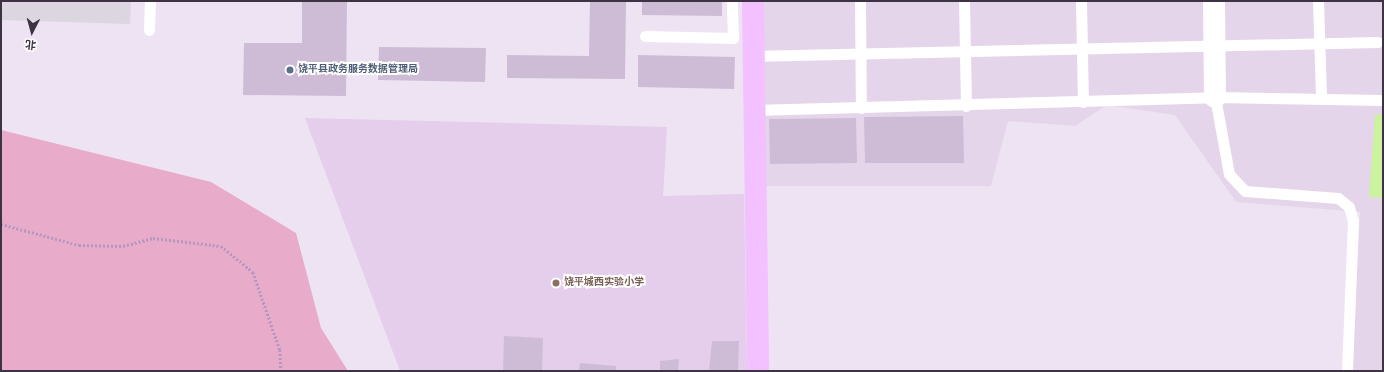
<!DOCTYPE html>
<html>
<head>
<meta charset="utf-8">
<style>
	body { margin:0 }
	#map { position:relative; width:1384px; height:372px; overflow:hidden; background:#eee3f2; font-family:"Nunito Sans","Noto Sans SC",sans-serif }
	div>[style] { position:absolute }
	.residential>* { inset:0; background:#e5d5ea }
	.industrial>* { inset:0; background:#dcd6e1 }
	.education>* { inset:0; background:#e5cdec }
	.green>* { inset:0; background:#e8abc9 }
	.water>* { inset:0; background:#cbf29d }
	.building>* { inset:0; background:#cebcd7 }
	.path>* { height:2.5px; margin-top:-1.25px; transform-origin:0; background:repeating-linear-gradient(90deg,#b397c0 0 2px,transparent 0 4px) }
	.service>* { height:11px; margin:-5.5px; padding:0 5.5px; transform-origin:5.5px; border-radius:5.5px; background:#fff }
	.minor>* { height:22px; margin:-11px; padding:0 11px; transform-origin:11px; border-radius:11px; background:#fff }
	.secondary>* { height:22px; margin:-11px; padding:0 11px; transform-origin:11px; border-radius:11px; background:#f3c1ff }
	.dots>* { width:11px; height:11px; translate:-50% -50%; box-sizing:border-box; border:2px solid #fff; border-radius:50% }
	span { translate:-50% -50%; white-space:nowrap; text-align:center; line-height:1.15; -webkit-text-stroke:4px #fff; paint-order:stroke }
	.service-label { font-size:10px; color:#4e5e75; font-weight:700 }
	.left { translate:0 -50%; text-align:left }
	.education-label { font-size:10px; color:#785e54; font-weight:700 }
	.frame { position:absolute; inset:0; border:2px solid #3e3344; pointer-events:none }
	.north { position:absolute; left:12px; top:12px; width:40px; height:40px; -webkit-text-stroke:3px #fff; paint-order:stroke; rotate:186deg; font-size:11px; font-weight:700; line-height:16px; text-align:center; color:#3e3344 }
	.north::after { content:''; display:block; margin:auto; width:14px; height:18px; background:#3e3344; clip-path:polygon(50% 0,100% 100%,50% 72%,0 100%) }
</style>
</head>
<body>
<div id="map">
	<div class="residential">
		<i style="clip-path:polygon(763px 1px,1383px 1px,1383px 371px,1352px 371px,1360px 212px,1236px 202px,1175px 115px,1107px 105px,1075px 126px,1008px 121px,991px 186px,764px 186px)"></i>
	</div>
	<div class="industrial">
		<i style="clip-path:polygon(1px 1px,131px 1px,130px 24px,1px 20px)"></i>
	</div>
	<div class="education">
		<i style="clip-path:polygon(305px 118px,667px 127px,663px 196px,744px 194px,747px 371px,400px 371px)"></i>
	</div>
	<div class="green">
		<i style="clip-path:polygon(1px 130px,211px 182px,296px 233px,321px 328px,348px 371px,1px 371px)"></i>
	</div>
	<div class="water">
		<i style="clip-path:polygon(1375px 114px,1383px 115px,1383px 198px,1369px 197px)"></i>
	</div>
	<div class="building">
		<i style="clip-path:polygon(302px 1px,347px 1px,346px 96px,243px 95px,244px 43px,302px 43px)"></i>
		<i style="clip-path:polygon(590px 1px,626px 1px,625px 79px,507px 78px,507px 55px,589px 56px)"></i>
		<i style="clip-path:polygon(642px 1px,722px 1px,722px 16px,642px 15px)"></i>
		<i style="clip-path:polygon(379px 47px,486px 48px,485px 82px,378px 80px)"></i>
		<i style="clip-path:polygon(638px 55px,735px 57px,734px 89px,638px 87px)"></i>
		<i style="clip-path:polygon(963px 116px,964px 163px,865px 163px,864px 117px)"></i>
		<i style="clip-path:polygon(856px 118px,857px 163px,770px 164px,769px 119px)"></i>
		<i style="clip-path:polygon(504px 336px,543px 338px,542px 371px,503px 371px)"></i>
		<i style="clip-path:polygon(712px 341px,739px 341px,738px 371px,709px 371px)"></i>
		<i style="clip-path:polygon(679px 359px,678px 371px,660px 371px,660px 361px)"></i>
		<i style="clip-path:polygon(580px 363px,616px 366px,616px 371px,579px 371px)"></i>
	</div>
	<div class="path">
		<i style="left:1px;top:224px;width:81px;rotate:15.1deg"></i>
		<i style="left:79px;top:245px;width:44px;rotate:1.3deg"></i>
		<i style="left:123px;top:246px;width:31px;rotate:-15deg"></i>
		<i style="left:153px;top:238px;width:68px;rotate:6.7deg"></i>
		<i style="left:221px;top:246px;width:41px;rotate:39.1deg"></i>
		<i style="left:253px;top:272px;width:83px;rotate:70.9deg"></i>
		<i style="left:280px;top:350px;width:21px;rotate:87deg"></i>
	</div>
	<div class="service">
		<i style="left:860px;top:1px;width:107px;rotate:89.5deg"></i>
		<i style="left:964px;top:1px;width:105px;rotate:88.9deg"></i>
		<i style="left:1081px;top:1px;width:101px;rotate:88.9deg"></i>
		<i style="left:1318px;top:1px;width:98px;rotate:88.2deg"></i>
		<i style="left:149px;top:30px;width:29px;rotate:-88deg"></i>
		<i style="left:645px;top:36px;width:88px;rotate:1.3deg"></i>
		<i style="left:733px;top:38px;width:37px;rotate:-92deg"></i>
		<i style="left:754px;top:56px;width:624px;rotate:-1.29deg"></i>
		<i style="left:1215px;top:97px;width:78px;rotate:79.7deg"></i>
		<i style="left:1229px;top:174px;width:23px;rotate:47deg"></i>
		<i style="left:1245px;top:191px;width:93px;rotate:4.3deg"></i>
		<i style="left:1338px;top:198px;width:14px;rotate:39deg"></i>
		<i style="left:1349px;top:207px;width:15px;rotate:74deg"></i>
		<i style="left:1353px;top:221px;width:150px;rotate:92.3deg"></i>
		<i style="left:754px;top:110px;width:461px;rotate:-1.6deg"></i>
		<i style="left:1215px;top:97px;width:168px;rotate:1deg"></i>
	</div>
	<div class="minor">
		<i style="left:1214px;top:1px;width:96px;rotate:89.4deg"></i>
	</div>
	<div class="secondary">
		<i style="left:753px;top:1px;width:370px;rotate:89.2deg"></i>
	</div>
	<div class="dots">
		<i style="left:290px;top:70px;background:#5c6f8a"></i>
		<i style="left:556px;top:283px;background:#8d6e63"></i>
	</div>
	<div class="service-label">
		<span class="left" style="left:298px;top:70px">饶平县政务服务数据管理局</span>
	</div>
	<div class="education-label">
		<span class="left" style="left:564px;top:283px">饶平城西实验小学</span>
	</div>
	<div class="frame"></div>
	<div class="north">北</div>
</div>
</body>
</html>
